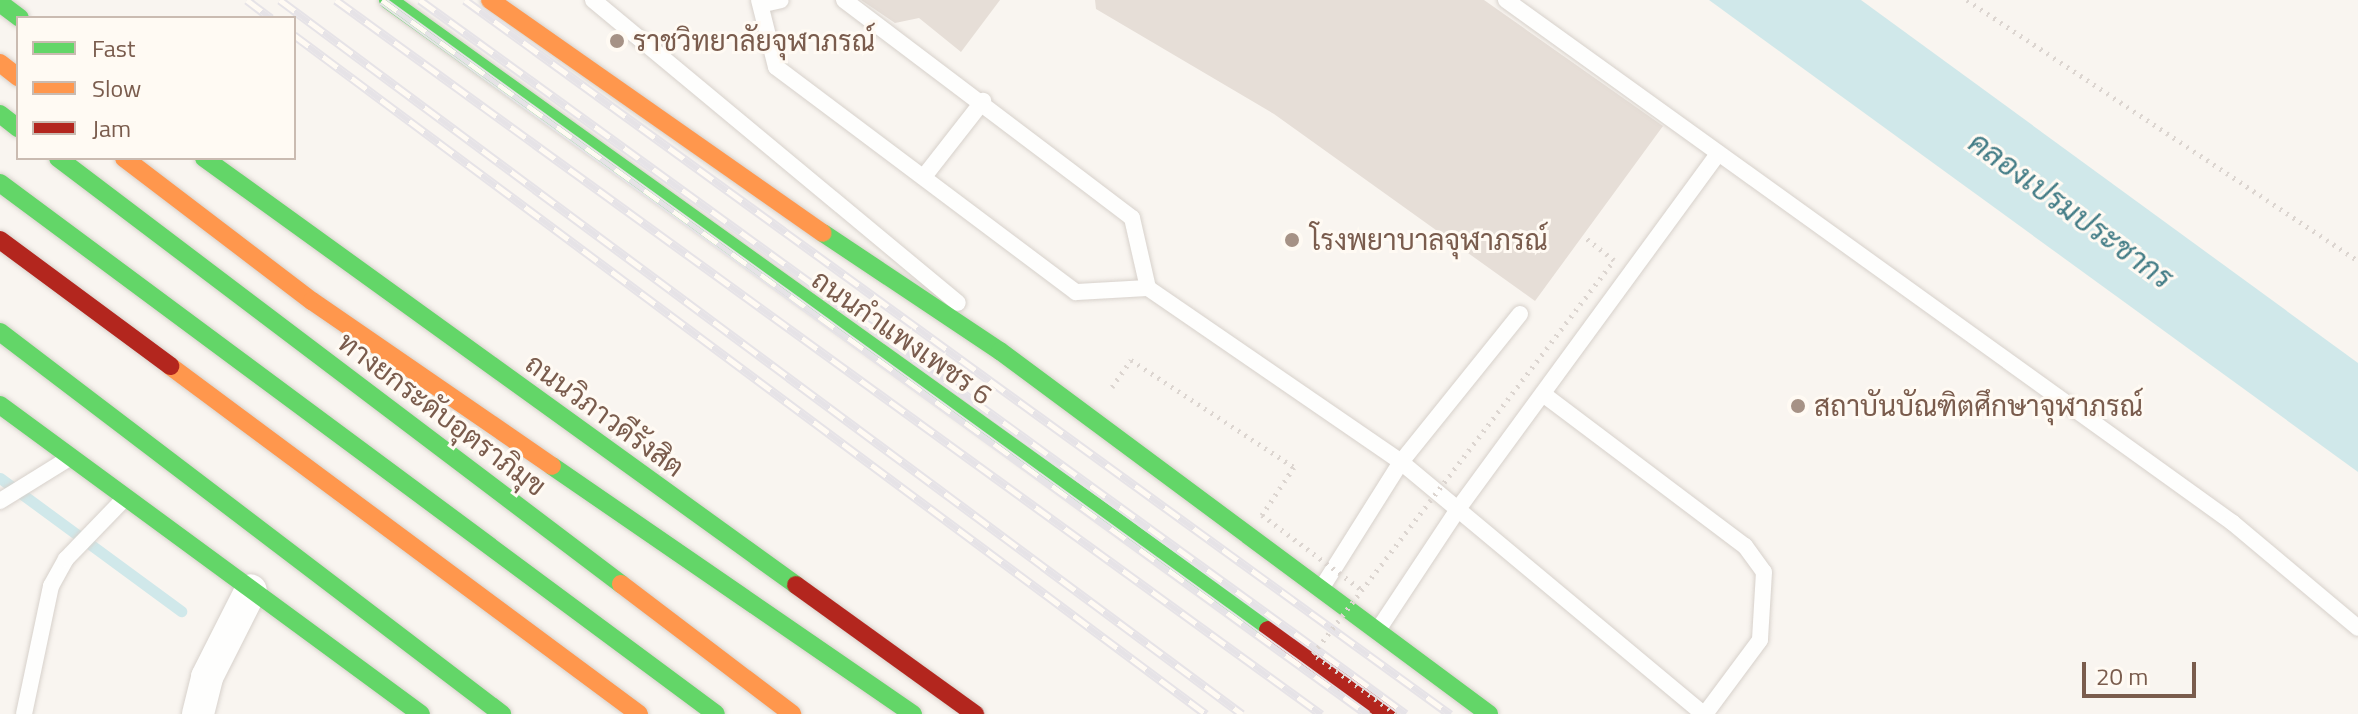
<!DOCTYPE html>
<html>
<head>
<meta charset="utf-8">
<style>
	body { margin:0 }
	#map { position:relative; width:2358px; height:714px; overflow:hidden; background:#f9f5f0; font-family:"Titillium Web",Sarabun,sans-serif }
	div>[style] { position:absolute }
	.water>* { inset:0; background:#d0e8ea }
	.stream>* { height:11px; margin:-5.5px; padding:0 5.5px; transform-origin:5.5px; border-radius:5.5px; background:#d0e8ea }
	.building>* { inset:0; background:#e6ded7 }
	.path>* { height:5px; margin-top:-2.5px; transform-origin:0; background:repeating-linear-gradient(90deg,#dcd5d0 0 2px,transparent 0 8px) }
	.roads { filter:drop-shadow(0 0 2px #d7d1cb) drop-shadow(0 0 2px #d7d1cb) }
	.lane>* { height:16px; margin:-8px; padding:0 8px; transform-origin:8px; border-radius:8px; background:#fefefd }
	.street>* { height:32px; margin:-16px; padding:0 16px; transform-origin:16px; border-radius:16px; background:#fefefd }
	.fast>* { height:18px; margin:-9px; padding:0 9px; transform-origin:9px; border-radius:9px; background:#63d668 }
	.slow>* { height:18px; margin:-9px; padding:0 9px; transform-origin:9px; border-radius:9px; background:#ff974d }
	.jam>* { height:18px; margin:-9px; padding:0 9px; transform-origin:9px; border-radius:9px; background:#b3261e }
	.rail>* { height:9px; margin-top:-4.5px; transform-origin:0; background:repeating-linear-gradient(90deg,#fffaf3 0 18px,#e6e3e7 0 36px); box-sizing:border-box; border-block:2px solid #e6e3e7 }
	.path-bridge>* { height:5px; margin-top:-2.5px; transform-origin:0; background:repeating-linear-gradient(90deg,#dcd5d0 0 2px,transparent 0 8px) }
	.dots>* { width:22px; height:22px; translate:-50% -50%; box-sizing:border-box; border:4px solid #fffaf3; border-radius:50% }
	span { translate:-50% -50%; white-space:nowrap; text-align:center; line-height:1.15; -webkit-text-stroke:6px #fffaf3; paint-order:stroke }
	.poi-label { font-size:28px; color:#7a5c4d }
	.left { translate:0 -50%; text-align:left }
	.street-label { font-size:28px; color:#7a5c4d }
	.water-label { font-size:30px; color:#437c86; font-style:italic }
	.legend { position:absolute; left:16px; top:16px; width:280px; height:144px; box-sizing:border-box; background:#fffaf3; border:2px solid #cabbb1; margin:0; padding:10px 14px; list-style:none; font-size:24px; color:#7a5c4d }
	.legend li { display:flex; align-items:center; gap:16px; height:40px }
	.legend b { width:40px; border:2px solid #cabbb1 }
	.scale { position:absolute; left:2082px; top:662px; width:114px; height:36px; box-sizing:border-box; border:4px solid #7a5c4d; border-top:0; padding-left:10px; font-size:24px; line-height:28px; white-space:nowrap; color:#7a5c4d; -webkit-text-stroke:6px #fffaf3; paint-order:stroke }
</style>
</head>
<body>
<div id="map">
	<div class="water">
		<i style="clip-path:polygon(1709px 0,1861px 0,2358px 363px,2358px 472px)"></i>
	</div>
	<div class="stream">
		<i style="left:0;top:478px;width:225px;rotate:36.3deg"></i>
	</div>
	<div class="building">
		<i style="clip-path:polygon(861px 0,1000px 0,961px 52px,919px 18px,895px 23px)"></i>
		<i style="clip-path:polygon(1095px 0,1484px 0,1663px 126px,1535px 301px,1274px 114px,1096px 9px)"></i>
	</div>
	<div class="path">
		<i style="left:1967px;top:0;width:470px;rotate:33.7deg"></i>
		<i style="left:1112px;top:387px;width:33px;rotate:-55deg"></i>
		<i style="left:1131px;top:360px;width:195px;rotate:33.3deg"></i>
	</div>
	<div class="roads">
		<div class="lane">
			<i style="left:593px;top:0;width:474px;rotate:39.7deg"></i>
			<i style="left:759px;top:0;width:69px;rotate:75.8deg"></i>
			<i style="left:776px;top:67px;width:375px;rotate:36.9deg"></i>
			<i style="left:1076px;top:292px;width:72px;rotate:-3.2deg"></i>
			<i style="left:1148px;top:288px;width:307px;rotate:34.5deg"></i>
			<i style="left:1401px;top:462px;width:393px;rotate:39.8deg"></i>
			<i style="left:844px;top:0;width:361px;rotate:37.1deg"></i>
			<i style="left:1132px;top:218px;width:72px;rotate:77.1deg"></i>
			<i style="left:1506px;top:0;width:896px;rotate:35.73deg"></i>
			<i style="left:2233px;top:523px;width:163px;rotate:40deg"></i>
			<i style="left:764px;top:4px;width:17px;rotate:-13deg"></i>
			<i style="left:926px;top:174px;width:93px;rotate:-52deg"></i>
			<i style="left:1543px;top:394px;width:253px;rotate:37deg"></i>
			<i style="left:1745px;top:546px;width:32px;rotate:54deg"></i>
			<i style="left:1764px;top:572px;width:68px;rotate:93.4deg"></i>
			<i style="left:1760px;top:640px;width:92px;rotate:126.6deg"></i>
			<i style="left:0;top:501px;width:78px;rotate:-31.8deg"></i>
			<i style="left:1321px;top:589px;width:150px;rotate:-57.8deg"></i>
			<i style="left:1401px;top:462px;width:190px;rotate:-51.2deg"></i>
			<i style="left:1378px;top:630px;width:145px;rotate:-56.5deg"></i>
			<i style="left:1458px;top:509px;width:441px;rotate:-53.8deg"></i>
			<i style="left:24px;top:714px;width:131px;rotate:-78.1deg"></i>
			<i style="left:51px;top:586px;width:31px;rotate:-61deg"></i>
			<i style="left:66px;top:559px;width:85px;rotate:-46deg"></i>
		</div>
		<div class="street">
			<i style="left:198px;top:714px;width:38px;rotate:-76deg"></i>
			<i style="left:207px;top:677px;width:97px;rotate:-63.2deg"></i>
		</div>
		<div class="fast">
			<i style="left:388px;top:0;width:1082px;rotate:35.6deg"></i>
			<i style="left:0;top:3px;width:25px;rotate:37deg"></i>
			<i style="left:0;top:114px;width:23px;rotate:38deg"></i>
			<i style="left:58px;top:158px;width:706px;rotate:37.11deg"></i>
			<i style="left:204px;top:158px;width:730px;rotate:35.8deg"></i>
			<i style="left:0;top:183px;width:891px;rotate:36.56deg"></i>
			<i style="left:823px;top:233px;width:213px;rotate:33.7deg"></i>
			<i style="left:1000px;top:351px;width:609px;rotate:36.59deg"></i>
			<i style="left:0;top:332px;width:631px;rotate:37.27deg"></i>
			<i style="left:0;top:405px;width:522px;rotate:36.28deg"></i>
			<i style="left:552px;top:466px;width:438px;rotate:34.5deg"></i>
		</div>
		<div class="slow">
			<i style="left:490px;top:0;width:406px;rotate:35deg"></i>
			<i style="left:0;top:63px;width:23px;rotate:38deg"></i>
			<i style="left:124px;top:158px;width:236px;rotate:37.3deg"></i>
			<i style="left:312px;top:301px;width:291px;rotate:34.5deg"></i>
			<i style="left:170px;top:366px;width:584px;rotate:36.58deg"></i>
			<i style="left:621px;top:584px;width:215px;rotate:37.2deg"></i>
		</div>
		<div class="jam">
			<i style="left:0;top:240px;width:212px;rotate:36.5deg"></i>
			<i style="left:796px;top:585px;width:221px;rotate:35.8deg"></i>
			<i style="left:1268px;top:630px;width:146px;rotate:35deg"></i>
		</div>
	</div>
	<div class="rail">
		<i style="left:247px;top:0;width:30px;rotate:37deg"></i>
		<i style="left:280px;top:0;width:1198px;rotate:36.58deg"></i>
		<i style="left:336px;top:0;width:1217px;rotate:35.94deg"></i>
		<i style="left:382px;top:0;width:1217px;rotate:35.94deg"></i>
		<i style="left:420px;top:0;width:1217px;rotate:35.91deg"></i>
		<i style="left:465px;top:0;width:1217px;rotate:35.94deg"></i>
		<i style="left:294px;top:35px;width:1137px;rotate:36.67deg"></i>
	</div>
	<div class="path-bridge">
		<i style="left:1294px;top:467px;width:58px;rotate:123.7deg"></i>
		<i style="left:1262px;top:515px;width:125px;rotate:36.9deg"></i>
		<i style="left:1396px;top:714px;width:102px;rotate:-144.1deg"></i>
		<i style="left:1313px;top:654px;width:496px;rotate:-52.6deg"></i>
		<i style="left:1614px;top:260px;width:39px;rotate:-142deg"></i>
	</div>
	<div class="dots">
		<i style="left:617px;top:41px;background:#a69286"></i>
		<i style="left:1292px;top:240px;background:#a69286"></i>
		<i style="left:1798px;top:406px;background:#a69286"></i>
	</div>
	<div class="poi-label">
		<span class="left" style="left:633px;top:41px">ราชวิทยาลัยจุฬาภรณ์</span>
		<span class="left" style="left:1310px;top:240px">โรงพยาบาลจุฬาภรณ์</span>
		<span class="left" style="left:1814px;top:406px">สถาบันบัณฑิตศึกษาจุฬาภรณ์</span>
	</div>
	<div class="street-label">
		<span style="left:902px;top:337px;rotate:35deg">ถนนกำแพงเพชร 6</span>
		<span style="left:442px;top:414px;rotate:37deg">ทางยกระดับอุตราภิมุข</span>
		<span style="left:605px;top:415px;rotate:36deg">ถนนวิภาวดีรังสิต</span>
	</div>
	<div class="water-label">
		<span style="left:2071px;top:210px;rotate:36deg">คลองเปรมประชากร</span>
	</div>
	<ul class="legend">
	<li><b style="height:10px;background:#63d668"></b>Fast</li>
	<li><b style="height:10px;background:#ff974d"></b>Slow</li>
	<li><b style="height:10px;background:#b3261e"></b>Jam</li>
	</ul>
	<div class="scale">20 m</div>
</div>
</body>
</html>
